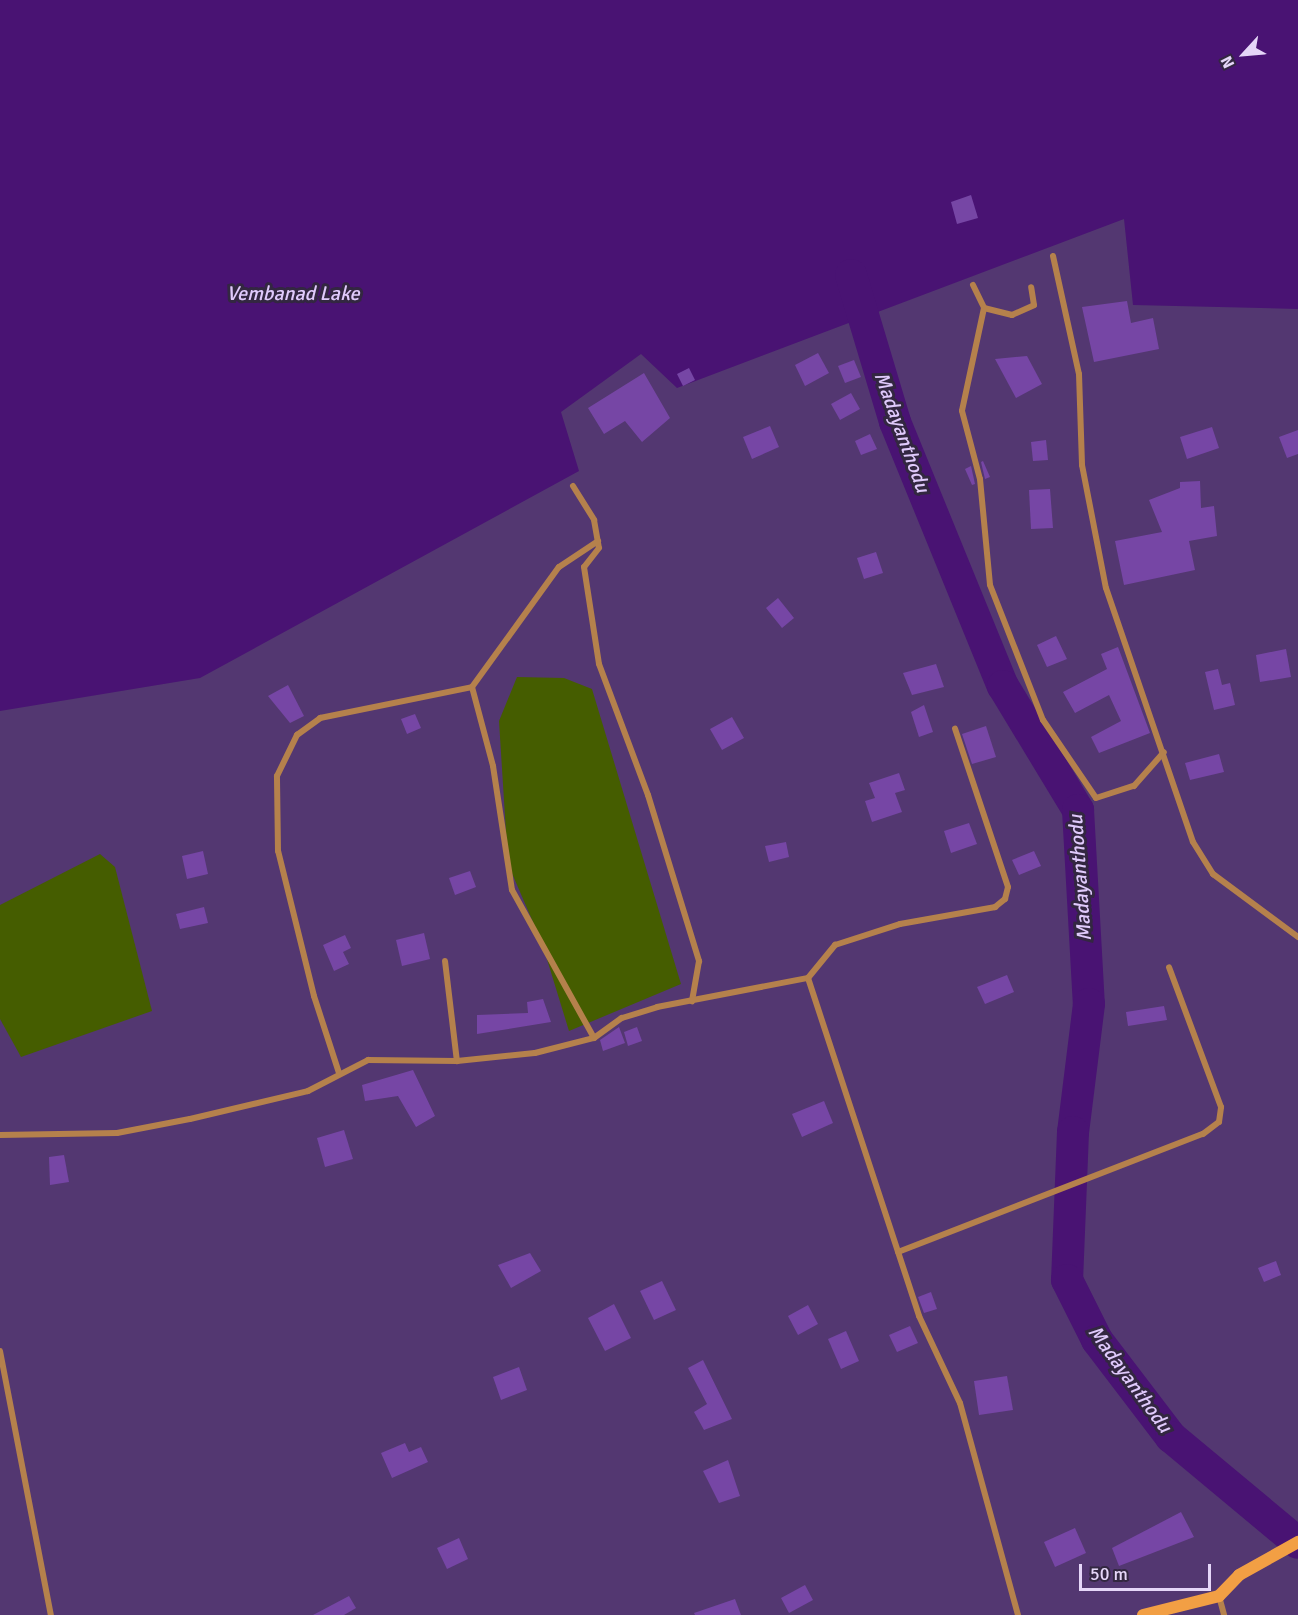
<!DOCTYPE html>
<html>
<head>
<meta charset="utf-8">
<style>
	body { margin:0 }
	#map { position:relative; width:1298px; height:1615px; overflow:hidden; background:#533771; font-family:Signika,sans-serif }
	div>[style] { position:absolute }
	.green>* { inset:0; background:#455d00 }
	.water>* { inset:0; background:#491373 }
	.river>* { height:32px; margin:-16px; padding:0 16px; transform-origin:16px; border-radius:16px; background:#491373 }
	.building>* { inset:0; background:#7646a5 }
	.minor>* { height:6px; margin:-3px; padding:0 3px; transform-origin:3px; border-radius:3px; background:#b5814c }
	.secondary>* { height:12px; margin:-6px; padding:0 6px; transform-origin:6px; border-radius:6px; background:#f29f44 }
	span { translate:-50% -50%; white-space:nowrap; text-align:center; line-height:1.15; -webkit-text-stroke:6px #332741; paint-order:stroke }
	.water-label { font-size:20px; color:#e0cafc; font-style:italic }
	.north { position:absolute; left:1214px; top:24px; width:60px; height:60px; -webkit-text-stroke:4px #332741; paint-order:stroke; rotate:244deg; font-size:16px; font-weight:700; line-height:24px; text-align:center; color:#e5d6f8 }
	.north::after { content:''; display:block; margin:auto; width:21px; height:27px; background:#e5d6f8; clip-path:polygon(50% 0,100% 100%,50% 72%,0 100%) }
	.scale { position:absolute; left:1079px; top:1564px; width:132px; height:27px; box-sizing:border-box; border:3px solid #e5d6f8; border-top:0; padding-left:8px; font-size:18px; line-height:21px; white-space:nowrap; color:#e5d6f8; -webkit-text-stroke:4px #332741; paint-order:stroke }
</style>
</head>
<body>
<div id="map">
	<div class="green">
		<i style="clip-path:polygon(517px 677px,564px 678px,592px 689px,681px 984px,569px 1031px,542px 943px,508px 864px,499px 721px)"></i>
		<i style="clip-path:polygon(100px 854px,115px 867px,152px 1011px,21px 1057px,0 1019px,0 905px)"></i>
	</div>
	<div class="water">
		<i style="clip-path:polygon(0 0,1298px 0,1298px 309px,1133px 305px,1124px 219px,677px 388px,641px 354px,561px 412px,579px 471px,200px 678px,0 711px)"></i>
	</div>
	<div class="river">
		<i style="left:851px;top:275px;width:153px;rotate:73.3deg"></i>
		<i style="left:895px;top:422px;width:285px;rotate:67.8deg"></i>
		<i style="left:1003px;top:686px;width:145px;rotate:58.8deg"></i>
		<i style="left:1078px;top:810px;width:194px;rotate:86.8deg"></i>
		<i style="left:1089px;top:1004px;width:129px;rotate:97.1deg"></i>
		<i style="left:1073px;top:1132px;width:148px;rotate:92.3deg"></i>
		<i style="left:1067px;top:1280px;width:67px;rotate:63.4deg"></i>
		<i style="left:1097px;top:1340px;width:122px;rotate:52.7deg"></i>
		<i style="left:1171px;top:1437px;width:165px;rotate:39.8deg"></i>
	</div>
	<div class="building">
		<i style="clip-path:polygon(971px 195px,978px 218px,957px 224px,951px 202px)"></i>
		<i style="clip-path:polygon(1127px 301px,1131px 323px,1153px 318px,1159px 349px,1094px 362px,1082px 307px)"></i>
		<i style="clip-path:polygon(818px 353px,829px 373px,805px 386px,795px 365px)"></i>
		<i style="clip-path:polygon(1027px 356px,1042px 384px,1016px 398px,995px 359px)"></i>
		<i style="clip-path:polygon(854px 360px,861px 377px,845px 383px,838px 366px)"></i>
		<i style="clip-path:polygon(689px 368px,695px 380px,683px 386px,677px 374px)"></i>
		<i style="clip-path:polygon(644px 373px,670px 418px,642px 442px,625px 421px,604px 434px,588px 408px)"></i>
		<i style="clip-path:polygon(851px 393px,860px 409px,840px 420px,831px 404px)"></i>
		<i style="clip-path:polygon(770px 426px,779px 447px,752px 459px,743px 437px)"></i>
		<i style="clip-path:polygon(1212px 427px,1219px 448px,1187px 459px,1180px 437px)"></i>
		<i style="clip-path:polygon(1298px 430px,1298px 454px,1287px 458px,1279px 437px)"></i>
		<i style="clip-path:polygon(870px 434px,877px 449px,861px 455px,855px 441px)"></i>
		<i style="clip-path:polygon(1046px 440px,1048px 460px,1033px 461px,1031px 442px)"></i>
		<i style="clip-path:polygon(983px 461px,990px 477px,985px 479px,981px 462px)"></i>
		<i style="clip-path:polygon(971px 466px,975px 484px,972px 485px,965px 469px)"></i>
		<i style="clip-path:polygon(1200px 481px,1201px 508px,1214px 506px,1217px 536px,1189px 541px,1195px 570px,1124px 585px,1115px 541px,1162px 532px,1149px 500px,1180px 488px,1180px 482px)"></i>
		<i style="clip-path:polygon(1050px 489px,1053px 528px,1031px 529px,1029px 490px)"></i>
		<i style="clip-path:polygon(876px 552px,883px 573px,864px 579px,857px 558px)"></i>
		<i style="clip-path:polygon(778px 598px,794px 618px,782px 628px,766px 608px)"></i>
		<i style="clip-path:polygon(1056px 636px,1067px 659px,1047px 667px,1037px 645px)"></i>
		<i style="clip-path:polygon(1118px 647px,1150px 733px,1099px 753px,1091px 737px,1121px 721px,1109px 695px,1075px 713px,1063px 692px,1107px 669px,1101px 654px)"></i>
		<i style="clip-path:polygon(1286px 649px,1291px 677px,1260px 682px,1256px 655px)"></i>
		<i style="clip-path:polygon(936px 664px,944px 687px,912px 695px,903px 673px)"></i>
		<i style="clip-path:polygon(1218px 669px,1222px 685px,1230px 683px,1235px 705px,1214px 710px,1205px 672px)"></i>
		<i style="clip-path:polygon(288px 685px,304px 716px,290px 723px,268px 696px)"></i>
		<i style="clip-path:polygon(924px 705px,933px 732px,919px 737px,911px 712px)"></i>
		<i style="clip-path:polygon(415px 714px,421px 728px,407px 734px,401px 719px)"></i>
		<i style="clip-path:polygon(732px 717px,744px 738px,722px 750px,710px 729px)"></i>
		<i style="clip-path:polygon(986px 726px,996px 757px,972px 764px,962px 734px)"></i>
		<i style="clip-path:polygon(1219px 754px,1224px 772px,1190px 780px,1185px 763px)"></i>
		<i style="clip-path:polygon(899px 773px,905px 790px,895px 793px,902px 812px,872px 822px,865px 801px,875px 798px,869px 783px)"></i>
		<i style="clip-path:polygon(969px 823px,977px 844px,951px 853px,944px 831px)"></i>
		<i style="clip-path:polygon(786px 842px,789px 857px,769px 862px,765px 846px)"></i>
		<i style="clip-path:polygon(203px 851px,208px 874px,187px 879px,182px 856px)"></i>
		<i style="clip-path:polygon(1034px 851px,1041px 866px,1019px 875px,1012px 860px)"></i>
		<i style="clip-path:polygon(470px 871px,476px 887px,455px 895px,449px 878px)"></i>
		<i style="clip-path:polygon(204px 907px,208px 923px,180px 929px,176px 914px)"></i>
		<i style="clip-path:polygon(424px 933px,430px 959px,402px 966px,396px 940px)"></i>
		<i style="clip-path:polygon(345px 935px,351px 948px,343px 952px,349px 964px,334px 971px,323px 945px)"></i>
		<i style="clip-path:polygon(1007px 975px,1014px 992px,985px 1004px,977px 987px)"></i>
		<i style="clip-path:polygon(543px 999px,551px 1022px,477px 1034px,477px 1015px,528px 1013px,527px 1002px)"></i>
		<i style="clip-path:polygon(1164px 1006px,1167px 1020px,1128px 1026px,1126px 1012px)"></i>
		<i style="clip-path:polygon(619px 1027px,625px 1043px,603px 1051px,600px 1040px)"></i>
		<i style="clip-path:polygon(637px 1027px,642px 1041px,628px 1046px,624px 1032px)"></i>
		<i style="clip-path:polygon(413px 1070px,435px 1116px,416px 1127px,398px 1096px,365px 1101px,362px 1085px)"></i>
		<i style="clip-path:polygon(824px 1101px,833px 1123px,802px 1137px,792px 1114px)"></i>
		<i style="clip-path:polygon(344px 1130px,353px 1159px,325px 1167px,317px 1138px)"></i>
		<i style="clip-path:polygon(64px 1155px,69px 1182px,50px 1185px,49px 1157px)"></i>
		<i style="clip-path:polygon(530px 1253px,541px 1271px,511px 1288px,498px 1265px)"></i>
		<i style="clip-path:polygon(1276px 1261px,1281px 1275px,1264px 1282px,1258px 1268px)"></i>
		<i style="clip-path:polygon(662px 1281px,676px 1310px,654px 1320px,640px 1291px)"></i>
		<i style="clip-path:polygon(931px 1292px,937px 1309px,924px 1313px,918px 1297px)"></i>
		<i style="clip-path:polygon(614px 1304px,631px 1338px,605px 1351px,588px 1318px)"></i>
		<i style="clip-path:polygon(808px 1305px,818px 1324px,798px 1335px,788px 1316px)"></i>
		<i style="clip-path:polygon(910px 1326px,918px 1343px,897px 1352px,889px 1335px)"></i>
		<i style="clip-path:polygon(846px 1331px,859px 1361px,841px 1369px,828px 1339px)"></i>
		<i style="clip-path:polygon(703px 1360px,732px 1419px,704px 1430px,694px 1412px,707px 1404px,688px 1368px)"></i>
		<i style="clip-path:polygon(519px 1367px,527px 1390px,501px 1400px,493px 1377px)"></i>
		<i style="clip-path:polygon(1007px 1376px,1013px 1410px,979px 1415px,974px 1381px)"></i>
		<i style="clip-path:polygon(405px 1443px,409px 1452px,421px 1447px,428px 1462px,392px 1478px,381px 1453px)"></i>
		<i style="clip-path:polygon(728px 1460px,740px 1496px,719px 1503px,703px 1471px)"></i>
		<i style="clip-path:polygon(1181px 1512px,1194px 1537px,1119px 1566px,1112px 1548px)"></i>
		<i style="clip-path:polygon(1075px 1528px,1086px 1553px,1055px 1567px,1044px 1542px)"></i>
		<i style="clip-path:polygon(459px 1538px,468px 1559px,447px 1569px,437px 1548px)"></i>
		<i style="clip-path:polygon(805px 1585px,813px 1600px,789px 1613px,781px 1598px)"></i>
		<i style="clip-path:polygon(349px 1596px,356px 1608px,344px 1615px,313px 1615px)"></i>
		<i style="clip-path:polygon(735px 1599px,741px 1615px,695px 1615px,694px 1613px)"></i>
	</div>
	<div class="minor">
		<i style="left:1053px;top:256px;width:121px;rotate:77.6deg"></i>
		<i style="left:1079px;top:374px;width:91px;rotate:88.1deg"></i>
		<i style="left:1082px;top:465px;width:125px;rotate:79deg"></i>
		<i style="left:1106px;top:588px;width:268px;rotate:71.1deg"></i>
		<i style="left:1193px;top:842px;width:38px;rotate:58deg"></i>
		<i style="left:1213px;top:874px;width:106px;rotate:36.5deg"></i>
		<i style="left:973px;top:285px;width:25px;rotate:64deg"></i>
		<i style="left:984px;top:308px;width:105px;rotate:102.1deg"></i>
		<i style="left:962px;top:411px;width:70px;rotate:75.2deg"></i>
		<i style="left:980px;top:479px;width:106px;rotate:84.6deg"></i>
		<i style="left:990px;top:585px;width:145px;rotate:68.6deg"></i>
		<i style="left:1043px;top:720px;width:94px;rotate:55.8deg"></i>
		<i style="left:1096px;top:798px;width:40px;rotate:-18deg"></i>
		<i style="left:1134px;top:786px;width:45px;rotate:-48.6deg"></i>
		<i style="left:984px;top:308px;width:29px;rotate:14deg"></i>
		<i style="left:1012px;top:315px;width:24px;rotate:-24deg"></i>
		<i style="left:1034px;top:305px;width:18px;rotate:-99deg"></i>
		<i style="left:573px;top:486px;width:40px;rotate:58deg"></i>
		<i style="left:594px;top:520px;width:28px;rotate:80deg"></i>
		<i style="left:599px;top:548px;width:24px;rotate:128deg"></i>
		<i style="left:584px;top:567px;width:98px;rotate:81.2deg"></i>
		<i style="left:599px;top:664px;width:140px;rotate:69.5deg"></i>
		<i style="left:648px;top:795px;width:174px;rotate:72.9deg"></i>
		<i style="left:699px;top:961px;width:41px;rotate:99.9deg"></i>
		<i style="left:472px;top:687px;width:82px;rotate:75.1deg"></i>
		<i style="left:493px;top:766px;width:125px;rotate:81.3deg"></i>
		<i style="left:512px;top:890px;width:169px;rotate:61deg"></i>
		<i style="left:445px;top:961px;width:101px;rotate:83.2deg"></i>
		<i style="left:808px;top:978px;width:43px;rotate:-50.7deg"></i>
		<i style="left:835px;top:945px;width:68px;rotate:-17.9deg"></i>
		<i style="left:900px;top:924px;width:97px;rotate:-10.1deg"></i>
		<i style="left:995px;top:907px;width:13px;rotate:-39deg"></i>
		<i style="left:1005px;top:899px;width:12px;rotate:-76deg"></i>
		<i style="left:1008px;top:887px;width:167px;rotate:-108.5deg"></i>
		<i style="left:339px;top:1073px;width:81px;rotate:-108deg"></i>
		<i style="left:314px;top:996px;width:149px;rotate:-103.9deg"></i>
		<i style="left:278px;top:851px;width:75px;rotate:-90.8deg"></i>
		<i style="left:277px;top:776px;width:46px;rotate:-64deg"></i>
		<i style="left:297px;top:735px;width:29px;rotate:-36deg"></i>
		<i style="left:320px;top:718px;width:155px;rotate:-11.5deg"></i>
		<i style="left:472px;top:687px;width:148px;rotate:-54.1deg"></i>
		<i style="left:559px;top:567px;width:47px;rotate:-33.7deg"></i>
		<i style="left:0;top:1135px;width:117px;rotate:-1deg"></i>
		<i style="left:117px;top:1133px;width:74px;rotate:-10.9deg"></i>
		<i style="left:190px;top:1119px;width:121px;rotate:-13.3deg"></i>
		<i style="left:308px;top:1091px;width:68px;rotate:-27.3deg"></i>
		<i style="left:368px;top:1060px;width:89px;rotate:0.6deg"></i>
		<i style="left:457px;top:1061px;width:78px;rotate:-5.9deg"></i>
		<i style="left:535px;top:1053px;width:61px;rotate:-14.3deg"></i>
		<i style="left:594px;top:1038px;width:34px;rotate:-36deg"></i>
		<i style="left:622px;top:1018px;width:37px;rotate:-17deg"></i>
		<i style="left:657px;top:1007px;width:154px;rotate:-10.9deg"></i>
		<i style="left:808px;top:978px;width:356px;rotate:71.8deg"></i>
		<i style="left:919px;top:1316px;width:96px;rotate:64.8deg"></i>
		<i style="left:960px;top:1403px;width:220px;rotate:74.7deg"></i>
		<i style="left:898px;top:1252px;width:327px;rotate:-21.2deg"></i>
		<i style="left:1203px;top:1134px;width:20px;rotate:-37deg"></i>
		<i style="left:1219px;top:1122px;width:15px;rotate:-82deg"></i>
		<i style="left:1221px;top:1107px;width:149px;rotate:-110.4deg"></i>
		<i style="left:0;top:1351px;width:269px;rotate:79.1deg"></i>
		<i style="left:1219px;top:1596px;width:20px;rotate:75deg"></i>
	</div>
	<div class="secondary">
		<i style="left:1143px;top:1615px;width:78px;rotate:-14deg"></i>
		<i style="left:1219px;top:1596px;width:29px;rotate:-46deg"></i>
		<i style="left:1239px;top:1575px;width:68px;rotate:-29.2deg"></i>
	</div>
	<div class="water-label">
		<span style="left:293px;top:293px">Vembanad Lake</span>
		<span style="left:902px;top:432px;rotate:70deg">Madayanthodu</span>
		<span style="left:1080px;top:878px;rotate:-94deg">Madayanthodu</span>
		<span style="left:1130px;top:1379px;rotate:54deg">Madayanthodu</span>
	</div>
	<div class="north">N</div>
	<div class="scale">50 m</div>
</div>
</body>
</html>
